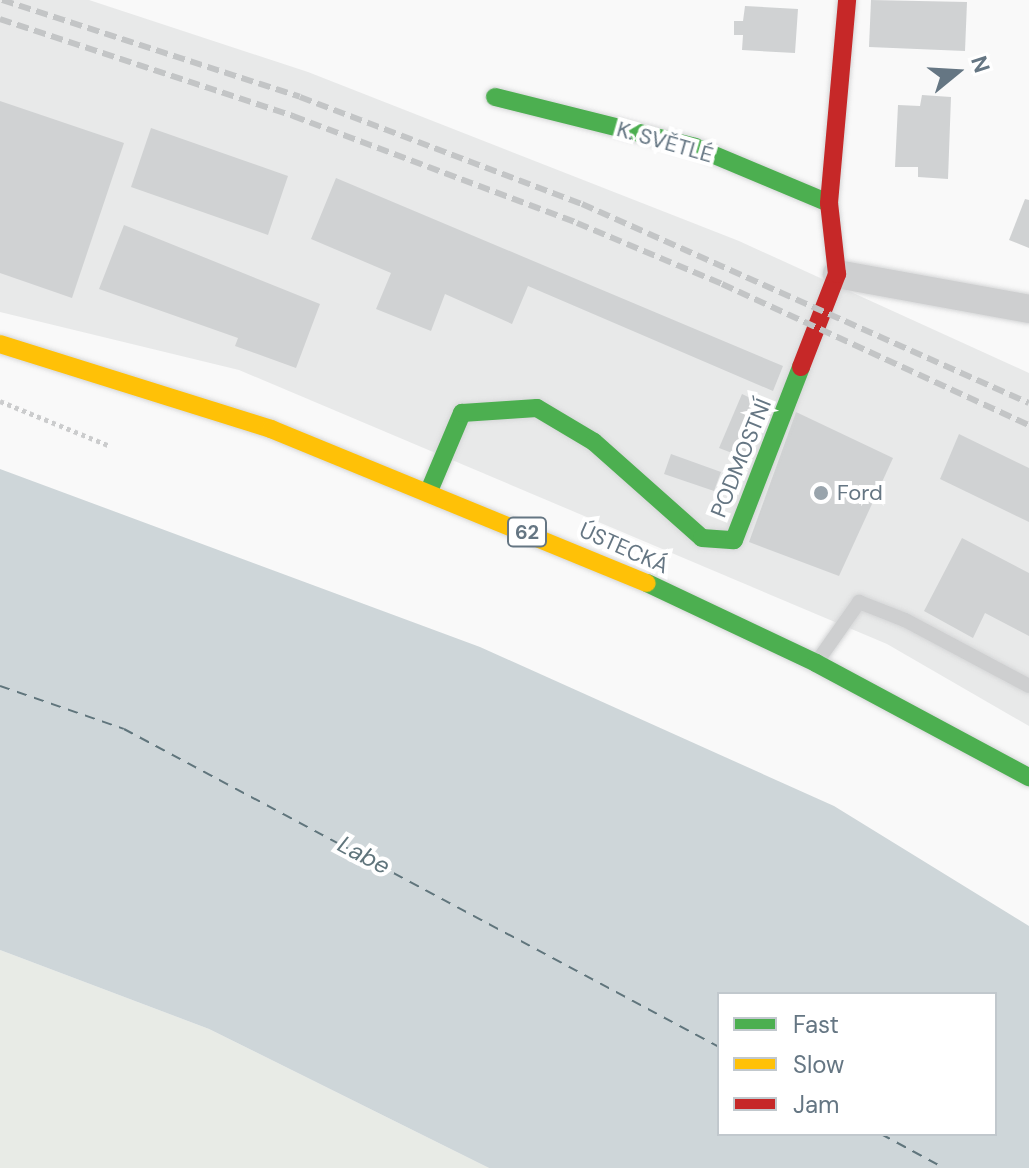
<!DOCTYPE html>
<html>
<head>
<meta charset="utf-8">
<style>
	body { margin:0 }
	#map { position:relative; width:1029px; height:1168px; overflow:hidden; background:#f9f9f9; font-family:"DM Sans",sans-serif }
	div>[style] { position:absolute }
	.built>* { inset:0; background:#e8e9e9 }
	.green>* { inset:0; background:#e8ebe6 }
	.water>* { inset:0; background:#ced6d9 }
	.ferry>* { height:2px; margin-top:-1px; transform-origin:0; background:repeating-linear-gradient(90deg,#60757c 0 10px,transparent 0 18px) }
	.building>* { inset:0; background:#d0d2d3 }
	.path>* { height:5px; margin-top:-2.5px; transform-origin:0; background:repeating-linear-gradient(90deg,#cbcccd 0 4px,transparent 0 8px) }
	.roads { filter:drop-shadow(0 0 2px #d5d6d7) drop-shadow(0 0 2px #d5d6d7) }
	.lane>* { height:14px; margin:-7px; padding:0 7px; transform-origin:7px; border-radius:7px; background:#cecfd0 }
	.street>* { height:28px; margin:-14px; padding:0 14px; transform-origin:14px; border-radius:14px; background:#cecfd0 }
	.fast>* { height:18px; margin:-9px; padding:0 9px; transform-origin:9px; border-radius:9px; background:#4caf50 }
	.slow>* { height:18px; margin:-9px; padding:0 9px; transform-origin:9px; border-radius:9px; background:#ffc107 }
	.jam>* { height:18px; margin:-9px; padding:0 9px; transform-origin:9px; border-radius:9px; background:#c62828 }
	.rail>* { height:6px; margin-top:-3px; transform-origin:0; background:repeating-linear-gradient(90deg,#c3c5c6 0 12px,transparent 0 18px) }
	.dots>* { width:22px; height:22px; translate:-50% -50%; box-sizing:border-box; border:4px solid #fff; border-radius:50% }
	span { translate:-50% -50%; white-space:nowrap; text-align:center; line-height:1.15; -webkit-text-stroke:8px #fff; paint-order:stroke }
	.shield-label span { padding:2px 6px; background:#fff; border:2px solid; border-radius:6px; -webkit-text-stroke-width:0 }
	.shield-label { font-size:20px; color:#657683; font-weight:700 }
	.street-label { font-size:22px; color:#657683 }
	.poi-label { font-size:22px; color:#657683 }
	.left { translate:0 -50%; text-align:left }
	.water-label { font-size:24px; color:#60757c; font-style:italic }
	.legend { position:absolute; left:717px; top:992px; width:280px; height:144px; box-sizing:border-box; background:#fff; border:2px solid #c1c8cd; margin:0; padding:10px 14px; list-style:none; font-size:24px; color:#657683 }
	.legend li { display:flex; align-items:center; gap:16px; height:40px }
	.legend b { width:40px; border:2px solid #c1c8cd }
	.north { position:absolute; left:917px; top:32px; width:80px; height:80px; -webkit-text-stroke:6px #fff; paint-order:stroke; rotate:72deg; font-size:22px; font-weight:700; line-height:32px; text-align:center; color:#657683 }
	.north::after { content:''; display:block; margin:auto; width:28px; height:36px; background:#657683; clip-path:polygon(50% 0,100% 100%,50% 72%,0 100%) }
</style>
</head>
<body>
<div id="map">
	<div class="built">
		<i style="clip-path:polygon(0 0,89px 0,308px 72px,739px 241px,1029px 373px,1029px 726px,887px 644px,239px 370px,0 312px)"></i>
	</div>
	<div class="green">
		<i style="clip-path:polygon(0 950px,209px 1029px,489px 1168px,0 1168px)"></i>
	</div>
	<div class="water">
		<i style="clip-path:polygon(evenodd,0 469px,480px 647px,834px 806px,1029px 926px,1029px 1168px,489px 1168px,209px 1029px,0 950px,0 469px,719px 994px,995px 994px,995px 1134px,719px 1134px,719px 994px)"></i>
	</div>
	<div class="ferry">
		<i style="left:0;top:686px;width:131px;rotate:19.1deg"></i>
		<i style="left:124px;top:729px;width:675px;rotate:28.12deg"></i>
		<i style="left:881px;top:1134px;width:72px;rotate:28.4deg"></i>
	</div>
	<div class="building">
		<i style="clip-path:polygon(871px 0,967px 2px,965px 51px,869px 47px)"></i>
		<i style="clip-path:polygon(745px 6px,798px 9px,795px 53px,742px 50px,743px 35px,734px 35px,734px 21px,743px 21px)"></i>
		<i style="clip-path:polygon(922px 95px,951px 97px,948px 179px,918px 177px,918px 167px,895px 167px,898px 105px,920px 106px)"></i>
		<i style="clip-path:polygon(0 101px,124px 143px,72px 298px,0 273px)"></i>
		<i style="clip-path:polygon(151px 128px,288px 176px,268px 235px,131px 187px)"></i>
		<i style="clip-path:polygon(336px 178px,783px 366px,773px 391px,528px 286px,512px 324px,445px 294px,431px 331px,376px 309px,391px 273px,311px 239px)"></i>
		<i style="clip-path:polygon(1025px 199px,1029px 200px,1029px 248px,1009px 240px)"></i>
		<i style="clip-path:polygon(124px 225px,320px 304px,296px 368px,235px 346px,238px 338px,99px 289px)"></i>
		<i style="clip-path:polygon(742px 394px,767px 406px,745px 458px,719px 448px)"></i>
		<i style="clip-path:polygon(796px 412px,893px 458px,839px 576px,749px 542px)"></i>
		<i style="clip-path:polygon(959px 434px,1029px 468px,1029px 522px,940px 479px)"></i>
		<i style="clip-path:polygon(671px 454px,721px 472px,714px 491px,664px 474px)"></i>
		<i style="clip-path:polygon(962px 538px,1029px 573px,1029px 636px,985px 613px,973px 638px,924px 611px)"></i>
	</div>
	<div class="path">
		<i style="left:0;top:401px;width:119px;rotate:22.2deg"></i>
	</div>
	<div class="roads">
		<div class="lane">
			<i style="left:819px;top:659px;width:70px;rotate:-54.9deg"></i>
			<i style="left:859px;top:602px;width:49px;rotate:21.4deg"></i>
			<i style="left:905px;top:620px;width:140px;rotate:28deg"></i>
		</div>
		<div class="street">
			<i style="left:837px;top:274px;width:195px;rotate:10.3deg"></i>
		</div>
		<div class="fast">
			<i style="left:495px;top:97px;width:206px;rotate:14deg"></i>
			<i style="left:695px;top:147px;width:145px;rotate:22.7deg"></i>
			<i style="left:429px;top:491px;width:85px;rotate:-67.1deg"></i>
			<i style="left:462px;top:413px;width:75px;rotate:-3.8deg"></i>
			<i style="left:537px;top:408px;width:66px;rotate:30.8deg"></i>
			<i style="left:594px;top:442px;width:144px;rotate:41.6deg"></i>
			<i style="left:702px;top:538px;width:32px;rotate:4deg"></i>
			<i style="left:734px;top:540px;width:186px;rotate:-68.8deg"></i>
			<i style="left:647px;top:583px;width:187px;rotate:25.3deg"></i>
			<i style="left:816px;top:663px;width:242px;rotate:28.2deg"></i>
		</div>
		<div class="slow">
			<i style="left:0;top:344px;width:284px;rotate:17.4deg"></i>
			<i style="left:271px;top:429px;width:406px;rotate:22.3deg"></i>
		</div>
		<div class="jam">
			<i style="left:801px;top:367px;width:100px;rotate:-68.8deg"></i>
			<i style="left:837px;top:274px;width:71px;rotate:-96.4deg"></i>
			<i style="left:829px;top:203px;width:204px;rotate:-84.9deg"></i>
		</div>
	</div>
	<div class="rail">
		<i style="left:2px;top:0;width:313px;rotate:18deg"></i>
		<i style="left:300px;top:97px;width:302px;rotate:20.8deg"></i>
		<i style="left:582px;top:204px;width:489px;rotate:24deg"></i>
		<i style="left:0;top:19px;width:309px;rotate:18.3deg"></i>
		<i style="left:293px;top:116px;width:303px;rotate:20.6deg"></i>
		<i style="left:577px;top:223px;width:157px;rotate:22.8deg"></i>
		<i style="left:722px;top:284px;width:338px;rotate:24.7deg"></i>
	</div>
	<div class="dots">
		<i style="left:821px;top:493px;background:#99a4ac"></i>
	</div>
	<div class="shield-label">
		<span style="left:527px;top:532px">62</span>
	</div>
	<div class="street-label">
		<span style="left:665px;top:142px;rotate:16deg">K. SVĚTLÉ</span>
		<span style="left:741px;top:458px;rotate:-68deg">PODMOSTNÍ</span>
		<span style="left:624px;top:548px;rotate:24deg">ÚSTECKÁ</span>
	</div>
	<div class="poi-label">
		<span class="left" style="left:837px;top:493px">Ford</span>
	</div>
	<div class="water-label">
		<span style="left:364px;top:855px;rotate:28deg">Labe</span>
	</div>
	<ul class="legend">
	<li><b style="height:10px;background:#4caf50"></b>Fast</li>
	<li><b style="height:10px;background:#ffc107"></b>Slow</li>
	<li><b style="height:10px;background:#c62828"></b>Jam</li>
	</ul>
	<div class="north">N</div>
</div>
</body>
</html>
